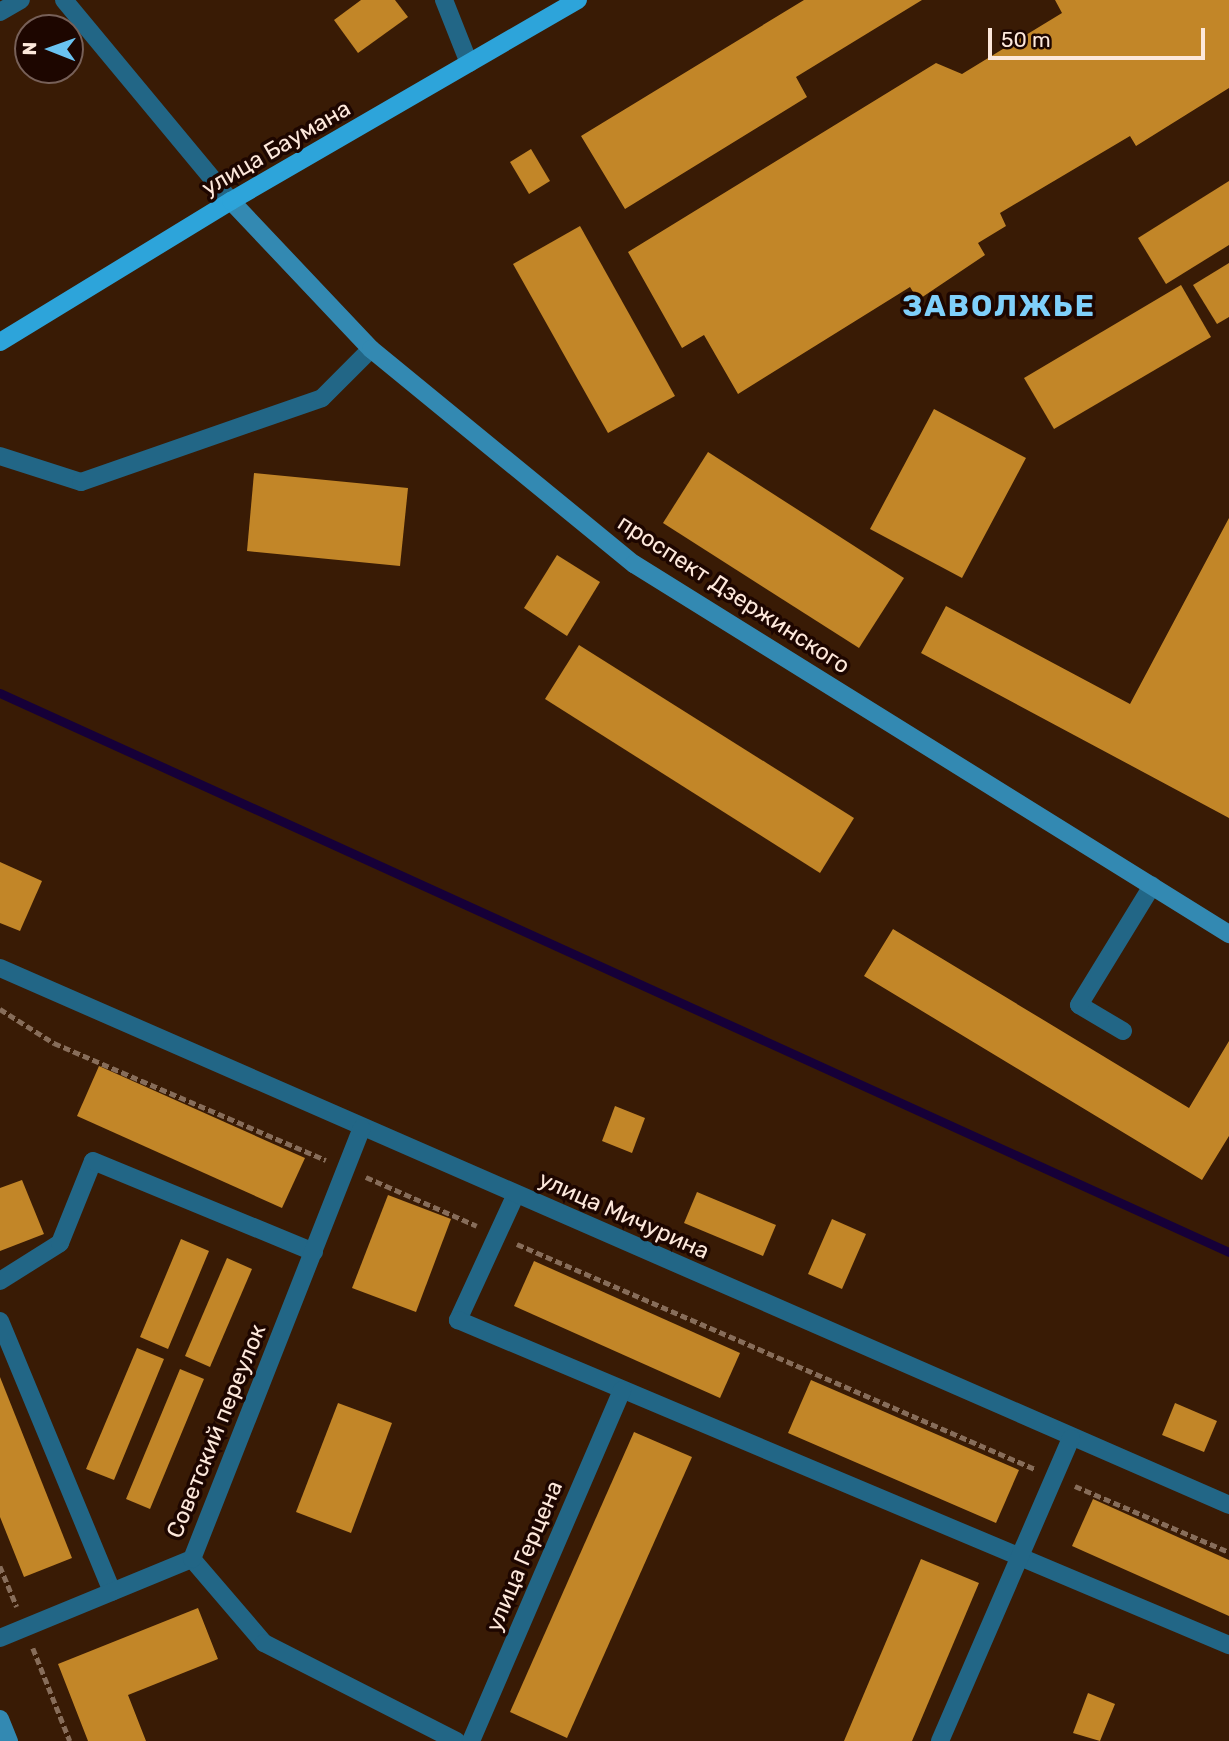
<!DOCTYPE html>
<html>
<head>
<meta charset="utf-8">
<style>
	body { margin:0 }
	#map { position:relative; width:1229px; height:1741px; overflow:hidden; background:#391b05; font-family:Rubik,sans-serif }
	div>[style] { position:absolute }
	.stream>* { height:9px; margin:-4.5px; padding:0 4.5px; transform-origin:4.5px; border-radius:4.5px; background:#160038 }
	.building>* { inset:0; background:#c28628 }
	.path>* { height:4.5px; margin-top:-2.25px; transform-origin:0; background:repeating-linear-gradient(90deg,#876d5a 0 7px,transparent 0 10.5px) }
	.lane>* { height:18px; margin:-9px; padding:0 9px; transform-origin:9px; border-radius:9px; background:#226686 }
	.street>* { height:18px; margin:-9px; padding:0 9px; transform-origin:9px; border-radius:9px; background:#226686 }
	.secondary>* { height:18px; margin:-9px; padding:0 9px; transform-origin:9px; border-radius:9px; background:#3389b2 }
	.primary>* { height:18px; margin:-9px; padding:0 9px; transform-origin:9px; border-radius:9px; background:#2da4da }
	span { translate:-50% -50%; white-space:nowrap; text-align:center; line-height:1.15; -webkit-text-stroke:7px #1d0600; paint-order:stroke }
	.street-label { font-size:23px; color:#fde8db }
	.district-label { font-size:30px; color:#7fd0fb; font-weight:700; letter-spacing:2px }
	.north { position:absolute; left:14px; top:14px; width:70px; height:70px; box-sizing:border-box; background:#1d0600; border:2px solid #776058; border-radius:50%; rotate:271deg; font-size:19px; font-weight:700; line-height:28px; text-align:center; color:#fde8db }
	.north::after { content:''; display:block; margin:auto; width:24px; height:32px; background:#6ac3f1; clip-path:polygon(50% 0,100% 100%,50% 72%,0 100%) }
	.scale { position:absolute; left:988px; top:28px; width:217px; height:32px; box-sizing:border-box; border:4px solid #fde8db; border-top:0; padding-left:9px; font-size:21px; line-height:24px; white-space:nowrap; color:#fde8db; -webkit-text-stroke:5px #1d0600; paint-order:stroke }
</style>
</head>
<body>
<div id="map">
	<div class="stream">
		<i style="left:0;top:693px;width:1350px;rotate:24.46deg"></i>
	</div>
	<div class="building">
		<i style="clip-path:polygon(361px 0,395px 0,408px 17px,358px 53px,334px 20px)"></i>
		<i style="clip-path:polygon(804px 0,922px 0,796px 77px,807px 97px,625px 209px,581px 136px)"></i>
		<i style="clip-path:polygon(1055px 0,1229px 0,1229px 88px,1136px 146px,1130px 136px,1000px 213px,1006px 226px,978px 243px,985px 255px,918px 300px,910px 287px,738px 394px,704px 335px,682px 348px,628px 252px,936px 63px,962px 74px,1062px 13px)"></i>
		<i style="clip-path:polygon(531px 149px,550px 181px,529px 194px,510px 162px)"></i>
		<i style="clip-path:polygon(1229px 181px,1229px 245px,1166px 284px,1138px 238px)"></i>
		<i style="clip-path:polygon(580px 226px,675px 396px,608px 433px,513px 264px)"></i>
		<i style="clip-path:polygon(1229px 263px,1229px 317px,1217px 324px,1193px 285px)"></i>
		<i style="clip-path:polygon(1181px 285px,1211px 337px,1054px 429px,1024px 378px)"></i>
		<i style="clip-path:polygon(934px 409px,1026px 458px,962px 578px,870px 529px)"></i>
		<i style="clip-path:polygon(708px 452px,904px 578px,859px 648px,663px 523px)"></i>
		<i style="clip-path:polygon(254px 473px,408px 488px,400px 566px,247px 551px)"></i>
		<i style="clip-path:polygon(1229px 518px,1229px 818px,921px 653px,946px 606px,1130px 704px)"></i>
		<i style="clip-path:polygon(557px 555px,600px 582px,567px 636px,524px 608px)"></i>
		<i style="clip-path:polygon(579px 645px,854px 818px,820px 873px,545px 699px)"></i>
		<i style="clip-path:polygon(0 862px,42px 881px,20px 931px,0 923px)"></i>
		<i style="clip-path:polygon(893px 929px,1189px 1108px,1229px 1041px,1229px 1136px,1202px 1180px,864px 976px)"></i>
		<i style="clip-path:polygon(99px 1066px,305px 1158px,282px 1208px,77px 1116px)"></i>
		<i style="clip-path:polygon(615px 1106px,645px 1118px,632px 1153px,602px 1141px)"></i>
		<i style="clip-path:polygon(22px 1180px,44px 1234px,0 1251px,0 1188px)"></i>
		<i style="clip-path:polygon(697px 1192px,776px 1225px,763px 1256px,684px 1223px)"></i>
		<i style="clip-path:polygon(388px 1195px,451px 1219px,416px 1312px,352px 1288px)"></i>
		<i style="clip-path:polygon(832px 1219px,866px 1234px,842px 1289px,808px 1274px)"></i>
		<i style="clip-path:polygon(181px 1239px,209px 1251px,168px 1349px,140px 1337px)"></i>
		<i style="clip-path:polygon(227px 1258px,252px 1269px,210px 1367px,185px 1356px)"></i>
		<i style="clip-path:polygon(534px 1261px,740px 1353px,720px 1398px,514px 1306px)"></i>
		<i style="clip-path:polygon(137px 1348px,164px 1359px,114px 1480px,86px 1469px)"></i>
		<i style="clip-path:polygon(180px 1369px,204px 1379px,150px 1509px,126px 1499px)"></i>
		<i style="clip-path:polygon(0 1377px,72px 1558px,24px 1577px,0 1517px)"></i>
		<i style="clip-path:polygon(811px 1380px,1019px 1470px,996px 1523px,788px 1433px)"></i>
		<i style="clip-path:polygon(338px 1403px,392px 1423px,351px 1533px,296px 1512px)"></i>
		<i style="clip-path:polygon(1175px 1403px,1217px 1421px,1204px 1452px,1162px 1435px)"></i>
		<i style="clip-path:polygon(634px 1432px,692px 1457px,567px 1738px,510px 1712px)"></i>
		<i style="clip-path:polygon(1093px 1499px,1229px 1560px,1229px 1616px,1072px 1546px)"></i>
		<i style="clip-path:polygon(921px 1559px,979px 1583px,912px 1741px,844px 1741px)"></i>
		<i style="clip-path:polygon(198px 1608px,218px 1659px,128px 1695px,146px 1741px,88px 1741px,58px 1664px)"></i>
		<i style="clip-path:polygon(1088px 1693px,1115px 1704px,1100px 1741px,1073px 1733px)"></i>
	</div>
	<div class="path">
		<i style="left:0;top:1009px;width:64px;rotate:32.2deg"></i>
		<i style="left:54px;top:1043px;width:296px;rotate:23.3deg"></i>
		<i style="left:366px;top:1177px;width:121px;rotate:23.8deg"></i>
		<i style="left:517px;top:1244px;width:565px;rotate:23.48deg"></i>
		<i style="left:1075px;top:1486px;width:168px;rotate:23.2deg"></i>
		<i style="left:0;top:1566px;width:44px;rotate:67.5deg"></i>
		<i style="left:33px;top:1648px;width:100px;rotate:68.3deg"></i>
	</div>
	<div class="lane">
		<i style="left:444px;top:0;width:68px;rotate:68.4deg"></i>
		<i style="left:0;top:12px;width:24px;rotate:-30deg"></i>
		<i style="left:0;top:456px;width:85px;rotate:17.8deg"></i>
		<i style="left:81px;top:482px;width:255px;rotate:-19.2deg"></i>
		<i style="left:322px;top:398px;width:69px;rotate:-45deg"></i>
		<i style="left:1123px;top:1031px;width:51px;rotate:-149.4deg"></i>
		<i style="left:1079px;top:1005px;width:140px;rotate:-58.5deg"></i>
		<i style="left:516px;top:1194px;width:139px;rotate:114.7deg"></i>
		<i style="left:458px;top:1320px;width:837px;rotate:22.86deg"></i>
		<i style="left:0;top:1281px;width:71px;rotate:-32.3deg"></i>
		<i style="left:60px;top:1243px;width:88px;rotate:-68.1deg"></i>
		<i style="left:93px;top:1161px;width:239px;rotate:22.4deg"></i>
		<i style="left:0;top:1321px;width:293px;rotate:67.5deg"></i>
		<i style="left:192px;top:1559px;width:111px;rotate:49.4deg"></i>
		<i style="left:264px;top:1643px;width:216px;rotate:27deg"></i>
	</div>
	<div class="street">
		<i style="left:64px;top:0;width:261px;rotate:50.3deg"></i>
		<i style="left:0;top:968px;width:1341px;rotate:23.6deg"></i>
		<i style="left:0;top:1638px;width:208px;rotate:-22.4deg"></i>
		<i style="left:192px;top:1559px;width:463px;rotate:-68.5deg"></i>
		<i style="left:471px;top:1741px;width:382px;rotate:-66.7deg"></i>
		<i style="left:940px;top:1741px;width:330px;rotate:-66.6deg"></i>
	</div>
	<div class="secondary">
		<i style="left:231px;top:201px;width:204px;rotate:46.6deg"></i>
		<i style="left:371px;top:349px;width:340px;rotate:39.3deg"></i>
		<i style="left:634px;top:564px;width:701px;rotate:31.88deg"></i>
		<i style="left:0;top:1719px;width:24px;rotate:68deg"></i>
	</div>
	<div class="primary">
		<i style="left:0;top:342px;width:271px;rotate:-31.4deg"></i>
		<i style="left:231px;top:201px;width:401px;rotate:-30.1deg"></i>
	</div>
	<div class="street-label">
		<span style="left:276px;top:148px;rotate:-30deg">улица Баумана</span>
		<span style="left:734px;top:594px;rotate:33deg">проспект Дзержинского</span>
		<span style="left:624px;top:1215px;rotate:24deg">улица Мичурина</span>
		<span style="left:216px;top:1431px;rotate:-68deg">Советский переулок</span>
		<span style="left:524px;top:1556px;rotate:-67deg">улица Герцена</span>
	</div>
	<div class="district-label">
		<span style="left:999px;top:306px">ЗАВОЛЖЬЕ</span>
	</div>
	<div class="north">N</div>
	<div class="scale">50 m</div>
</div>
</body>
</html>
